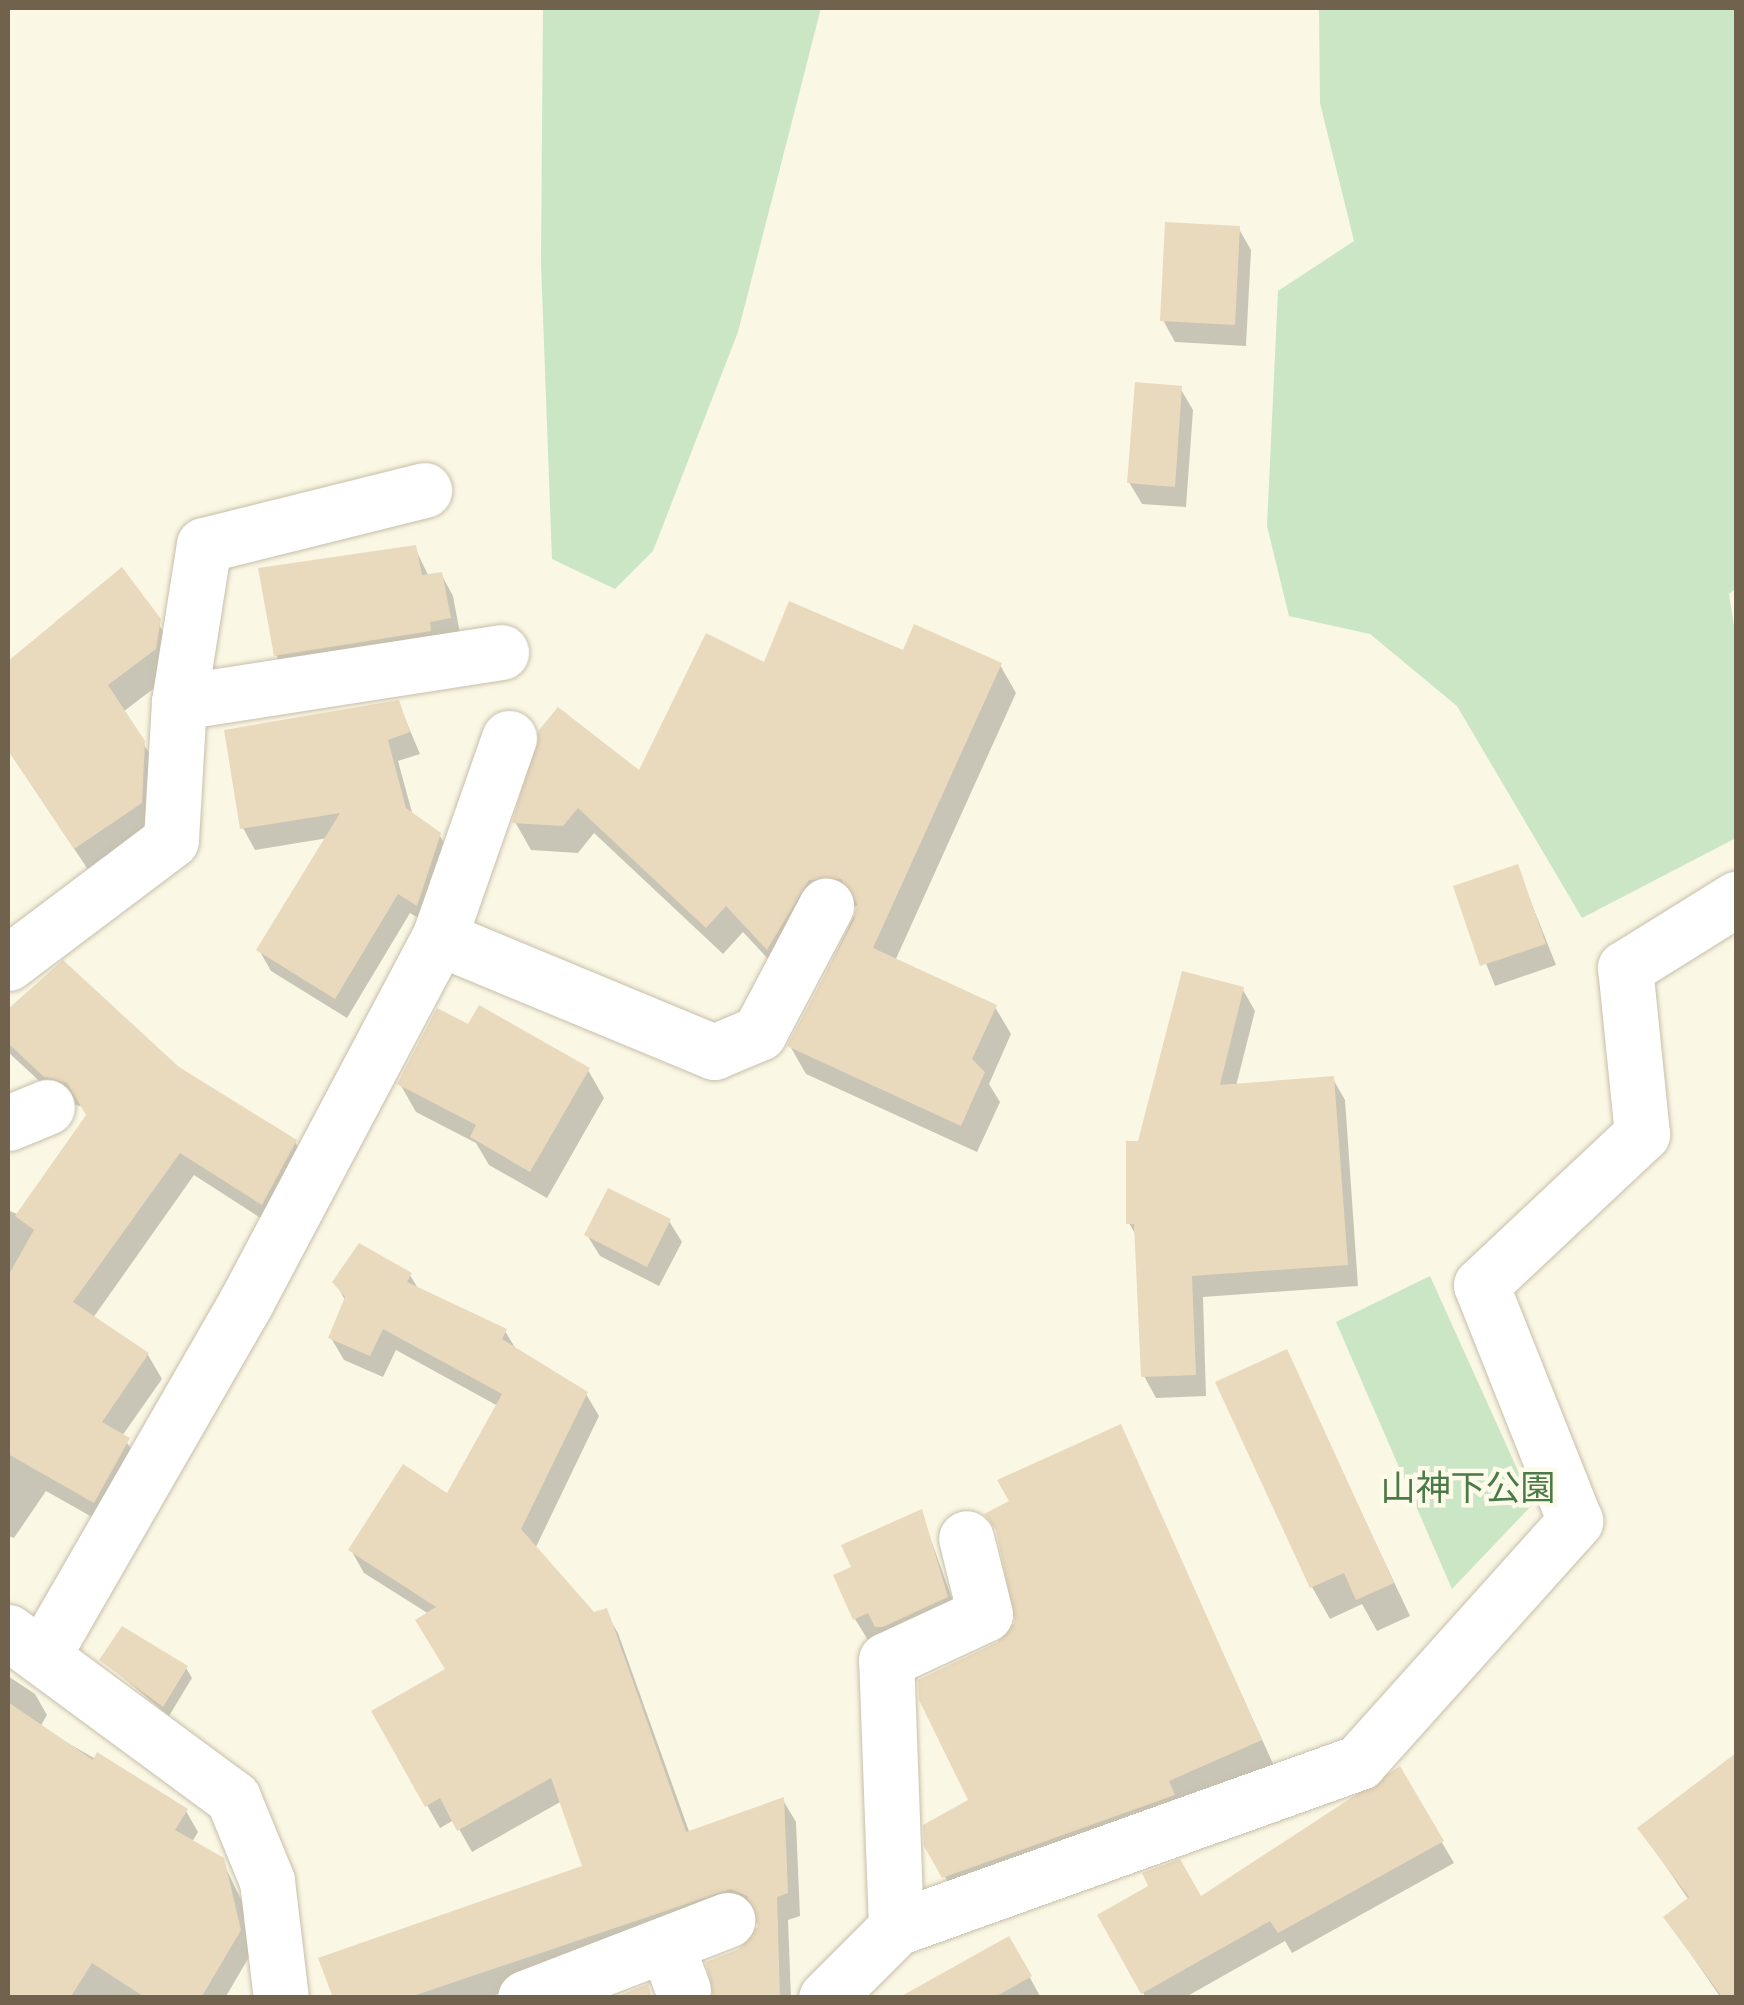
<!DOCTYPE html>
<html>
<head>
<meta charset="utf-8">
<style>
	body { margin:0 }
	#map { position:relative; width:1744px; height:2005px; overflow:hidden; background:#faf7e4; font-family:"Alegreya Sans","Noto Sans JP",sans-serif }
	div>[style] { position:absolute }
	.green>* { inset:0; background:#cae6c5 }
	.shadow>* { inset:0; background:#0003 }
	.building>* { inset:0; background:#eadabd }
	.roads { filter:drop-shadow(0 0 2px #c7beaa) drop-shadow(0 0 2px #c7beaa) }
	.minor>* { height:55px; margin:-27.5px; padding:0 27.5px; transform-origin:27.5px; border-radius:27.5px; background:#fff }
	span { translate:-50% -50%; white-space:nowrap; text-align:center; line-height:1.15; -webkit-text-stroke:9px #fdfaea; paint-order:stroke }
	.park-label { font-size:35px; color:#4b7a49 }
	.frame { position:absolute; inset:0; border:10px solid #70624d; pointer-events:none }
</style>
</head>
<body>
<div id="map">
	<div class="green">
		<i style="clip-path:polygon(543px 8px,821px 8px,738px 332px,653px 551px,615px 589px,552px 559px,541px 263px)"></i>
		<i style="clip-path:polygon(1319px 8px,1736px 8px,1736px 588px,1729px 594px,1736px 638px,1736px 838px,1582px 918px,1457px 706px,1370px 634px,1289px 616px,1267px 526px,1278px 291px,1354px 241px,1320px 103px)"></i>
		<i style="clip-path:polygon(1430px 1276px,1533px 1504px,1452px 1589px,1336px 1322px)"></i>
	</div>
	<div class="shadow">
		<i style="clip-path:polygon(1239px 229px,1251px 250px,1246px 346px,1175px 342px,1163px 320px)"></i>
		<i style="clip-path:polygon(1180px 388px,1193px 410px,1186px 507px,1142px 504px,1129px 482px)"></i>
		<i style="clip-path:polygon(415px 548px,429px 577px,441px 574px,453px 596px,461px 639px,288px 676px,276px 655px)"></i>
		<i style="clip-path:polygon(121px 571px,175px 648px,170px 676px,123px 712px,160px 770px,156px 831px,91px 874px,8px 750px,8px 664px,59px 629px,55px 622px)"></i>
		<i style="clip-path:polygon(904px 653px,1000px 665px,1016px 693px,895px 961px,995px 1007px,1011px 1034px,989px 1084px,1000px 1102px,977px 1152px,806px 1074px,790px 1046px,859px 906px,824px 907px,784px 976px,743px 932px,723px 954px,594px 833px,578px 853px,531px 850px,515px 822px,639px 774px,765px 665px)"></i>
		<i style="clip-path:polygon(398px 702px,420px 754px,398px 761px,413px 816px,439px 834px,451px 856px,429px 925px,410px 913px,347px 1018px,271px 971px,259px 950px,328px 838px,255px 850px,243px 828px)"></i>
		<i style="clip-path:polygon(1517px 867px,1556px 965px,1495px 986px,1456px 888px)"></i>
		<i style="clip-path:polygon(63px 964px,178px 1069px,295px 1142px,309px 1166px,276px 1228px,194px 1175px,93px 1318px,148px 1355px,162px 1379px,122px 1436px,142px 1464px,108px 1526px,46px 1491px,14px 1538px,8px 1536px,8px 1210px,19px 1215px,89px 1116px,84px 1107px,61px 1101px,8px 1052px,8px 1015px)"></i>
		<i style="clip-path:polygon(1243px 990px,1255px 1011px,1236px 1086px,1333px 1079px,1345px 1100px,1358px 1286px,1203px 1297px,1206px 1396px,1156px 1398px,1144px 1376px,1138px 1239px,1129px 1223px,1140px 1143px)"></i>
		<i style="clip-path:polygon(469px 1027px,588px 1070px,604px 1098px,547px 1198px,489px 1165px,476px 1143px,416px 1112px,400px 1084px)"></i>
		<i style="clip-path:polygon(669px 1221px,682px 1242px,659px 1286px,600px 1256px,587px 1235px)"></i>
		<i style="clip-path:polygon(410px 1275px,419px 1290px,505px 1331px,517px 1351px,586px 1394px,599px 1416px,535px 1549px,593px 1615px,605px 1611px,618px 1633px,690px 1834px,783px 1800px,796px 1822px,800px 1916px,788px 1920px,791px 1998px,715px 1998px,760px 1926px,745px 1911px,486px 1998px,336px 1998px,585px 1867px,562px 1801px,472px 1852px,454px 1820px,440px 1828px,374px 1712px,448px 1670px,429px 1614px,364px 1573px,351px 1550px,448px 1497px,498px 1406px,396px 1350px,383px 1377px,344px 1360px,331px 1338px,346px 1302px,335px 1282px)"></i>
		<i style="clip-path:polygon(1286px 1352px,1410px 1616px,1377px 1631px,1362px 1604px,1330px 1619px,1312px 1587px)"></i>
		<i style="clip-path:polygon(1120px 1427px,1274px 1766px,959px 1902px,927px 1845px,971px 1801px,1000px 1644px,1018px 1622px,1012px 1502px)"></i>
		<i style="clip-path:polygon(921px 1512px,959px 1618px,868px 1640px,855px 1619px,854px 1568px)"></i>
		<i style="clip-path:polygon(102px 1660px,186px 1668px,192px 1678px,169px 1716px)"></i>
		<i style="clip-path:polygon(8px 1676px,35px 1694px,47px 1715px,40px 1727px,186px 1811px,198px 1832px,192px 1842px,222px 1860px,247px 1912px,252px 1952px,225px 1998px,8px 1998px)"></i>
		<i style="clip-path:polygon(1724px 1765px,1736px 1781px,1736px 1998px,1721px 1998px,1666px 1918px,1689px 1900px,1640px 1829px)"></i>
		<i style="clip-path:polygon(1399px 1769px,1454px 1863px,1292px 1953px,1285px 1941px,1184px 1998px,1146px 1998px,1101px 1916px,1151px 1887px,1200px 1900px)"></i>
		<i style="clip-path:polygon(1009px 1939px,1041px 1998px,933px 1998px)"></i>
	</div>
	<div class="building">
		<i style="clip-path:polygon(1165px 222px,1240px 226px,1235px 325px,1160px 321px)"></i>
		<i style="clip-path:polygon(1135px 382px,1182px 386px,1175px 487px,1127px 483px)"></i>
		<i style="clip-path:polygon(416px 545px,422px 575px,442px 572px,451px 618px,430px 622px,431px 631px,274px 656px,258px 568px)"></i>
		<i style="clip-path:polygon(122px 567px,161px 619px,156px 649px,108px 685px,145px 741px,142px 803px,74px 849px,8px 750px,8px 661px)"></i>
		<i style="clip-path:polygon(789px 601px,903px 650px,914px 624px,1002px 663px,873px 948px,997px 1005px,972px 1059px,985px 1072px,961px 1126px,787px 1046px,854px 920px,857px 904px,841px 879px,809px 880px,767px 950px,726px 906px,706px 928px,578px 808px,563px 826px,512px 823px,539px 730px,558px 707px,639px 770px,706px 633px,764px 662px)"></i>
		<i style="clip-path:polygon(399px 700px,410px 732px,388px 740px,406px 808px,441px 833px,417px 906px,398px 894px,335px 999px,256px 950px,340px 813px,240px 829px,224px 730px)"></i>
		<i style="clip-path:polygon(1518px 864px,1546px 944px,1480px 966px,1453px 886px)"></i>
		<i style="clip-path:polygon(63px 960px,179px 1067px,297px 1140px,262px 1205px,180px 1153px,73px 1302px,149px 1353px,102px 1422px,130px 1438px,94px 1503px,8px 1454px,8px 1276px,34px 1230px,15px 1216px,86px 1115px,67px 1083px,44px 1077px,8px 1043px,8px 1009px)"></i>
		<i style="clip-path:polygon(1182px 971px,1244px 987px,1220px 1085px,1334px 1076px,1348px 1265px,1192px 1276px,1196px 1375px,1141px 1377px,1134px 1224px,1126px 1224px,1126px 1141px,1138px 1141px)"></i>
		<i style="clip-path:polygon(479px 1005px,590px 1068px,530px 1172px,470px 1137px,476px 1125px,397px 1084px,437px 1008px,468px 1024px)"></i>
		<i style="clip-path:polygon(608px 1188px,671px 1219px,647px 1267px,584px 1235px)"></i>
		<i style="clip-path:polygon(359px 1243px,412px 1273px,407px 1282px,507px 1329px,502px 1339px,588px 1392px,521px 1529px,594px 1612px,607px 1608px,686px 1832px,784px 1797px,788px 1893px,777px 1897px,780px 1998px,713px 1998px,706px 1962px,739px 1949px,758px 1926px,747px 1896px,731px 1889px,407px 1998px,333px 1998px,318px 1958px,582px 1866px,551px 1778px,457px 1831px,440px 1798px,425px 1807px,371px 1711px,445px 1669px,415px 1620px,436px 1607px,348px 1550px,403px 1464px,447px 1493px,502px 1394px,383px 1329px,370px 1356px,328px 1338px,345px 1297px,332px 1282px)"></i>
		<i style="clip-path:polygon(1287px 1349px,1394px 1583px,1356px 1600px,1344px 1573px,1310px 1588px,1215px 1382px)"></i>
		<i style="clip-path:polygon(1121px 1424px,1262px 1740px,1169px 1781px,1175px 1795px,942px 1878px,924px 1846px,923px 1825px,968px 1800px,919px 1700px,918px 1680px,998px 1642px,1015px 1622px,996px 1530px,984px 1514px,1009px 1501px,997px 1480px)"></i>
		<i style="clip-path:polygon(922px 1509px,948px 1597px,883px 1627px,875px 1627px,868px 1613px,853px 1620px,833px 1575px,851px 1567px,841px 1545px)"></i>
		<i style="clip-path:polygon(122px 1626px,188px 1666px,163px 1707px,99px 1660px)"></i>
		<i style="clip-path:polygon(8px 1702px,93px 1760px,97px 1752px,188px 1809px,175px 1830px,224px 1858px,241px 1930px,201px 1998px,146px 1998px,92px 1963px,70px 1998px,8px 1998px)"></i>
		<i style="clip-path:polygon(1736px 1753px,1736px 1998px,1723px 1998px,1663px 1917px,1689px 1897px,1637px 1828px)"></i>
		<i style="clip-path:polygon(1400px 1766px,1444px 1841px,1278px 1933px,1270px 1921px,1141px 1994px,1097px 1915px,1148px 1886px,1142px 1873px,1180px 1859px,1201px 1896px)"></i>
		<i style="clip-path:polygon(1009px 1936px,1032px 1976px,993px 1998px,898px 1998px)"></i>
		<i style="clip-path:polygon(648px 1984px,652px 1998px,613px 1998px)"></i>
	</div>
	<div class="roads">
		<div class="minor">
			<i style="left:179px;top:702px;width:326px;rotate:-8.8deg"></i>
			<i style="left:439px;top:938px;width:298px;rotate:22.5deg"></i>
			<i style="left:714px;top:1052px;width:49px;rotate:-22.9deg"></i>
			<i style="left:759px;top:1033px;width:144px;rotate:-62.2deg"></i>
			<i style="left:8px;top:963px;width:204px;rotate:-37deg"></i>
			<i style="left:171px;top:840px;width:138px;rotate:-86.7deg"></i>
			<i style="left:179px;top:702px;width:159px;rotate:-81deg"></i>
			<i style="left:204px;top:545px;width:227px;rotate:-14deg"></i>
			<i style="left:8px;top:1123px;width:42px;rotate:-22.3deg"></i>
			<i style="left:8px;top:1632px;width:280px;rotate:36.4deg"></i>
			<i style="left:233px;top:1798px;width:90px;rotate:67.7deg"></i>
			<i style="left:267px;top:1881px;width:118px;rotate:83.2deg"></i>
			<i style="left:43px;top:1655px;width:409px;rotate:-60.1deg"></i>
			<i style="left:247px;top:1300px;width:410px;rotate:-62.1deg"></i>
			<i style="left:439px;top:938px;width:212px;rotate:-70.7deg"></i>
			<i style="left:896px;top:1928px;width:268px;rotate:-92.1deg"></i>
			<i style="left:886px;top:1660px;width:109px;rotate:-24.9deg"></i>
			<i style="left:985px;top:1614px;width:78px;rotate:-104deg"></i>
			<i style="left:666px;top:1944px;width:49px;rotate:69.7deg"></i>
			<i style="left:525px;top:1998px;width:217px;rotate:-21.1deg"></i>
			<i style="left:826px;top:1998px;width:99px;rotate:-45deg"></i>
			<i style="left:896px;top:1928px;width:492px;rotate:-19.7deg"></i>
			<i style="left:1359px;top:1762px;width:324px;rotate:-48.1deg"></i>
			<i style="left:1575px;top:1521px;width:254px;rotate:-111.7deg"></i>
			<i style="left:1481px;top:1285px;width:221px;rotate:-43.2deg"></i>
			<i style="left:1642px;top:1134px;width:167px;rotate:-95.8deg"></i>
			<i style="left:1625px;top:968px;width:131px;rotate:-31.9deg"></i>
		</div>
	</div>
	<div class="park-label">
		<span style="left:1468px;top:1490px">山神下公園</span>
	</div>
	<div class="frame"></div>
</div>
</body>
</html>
